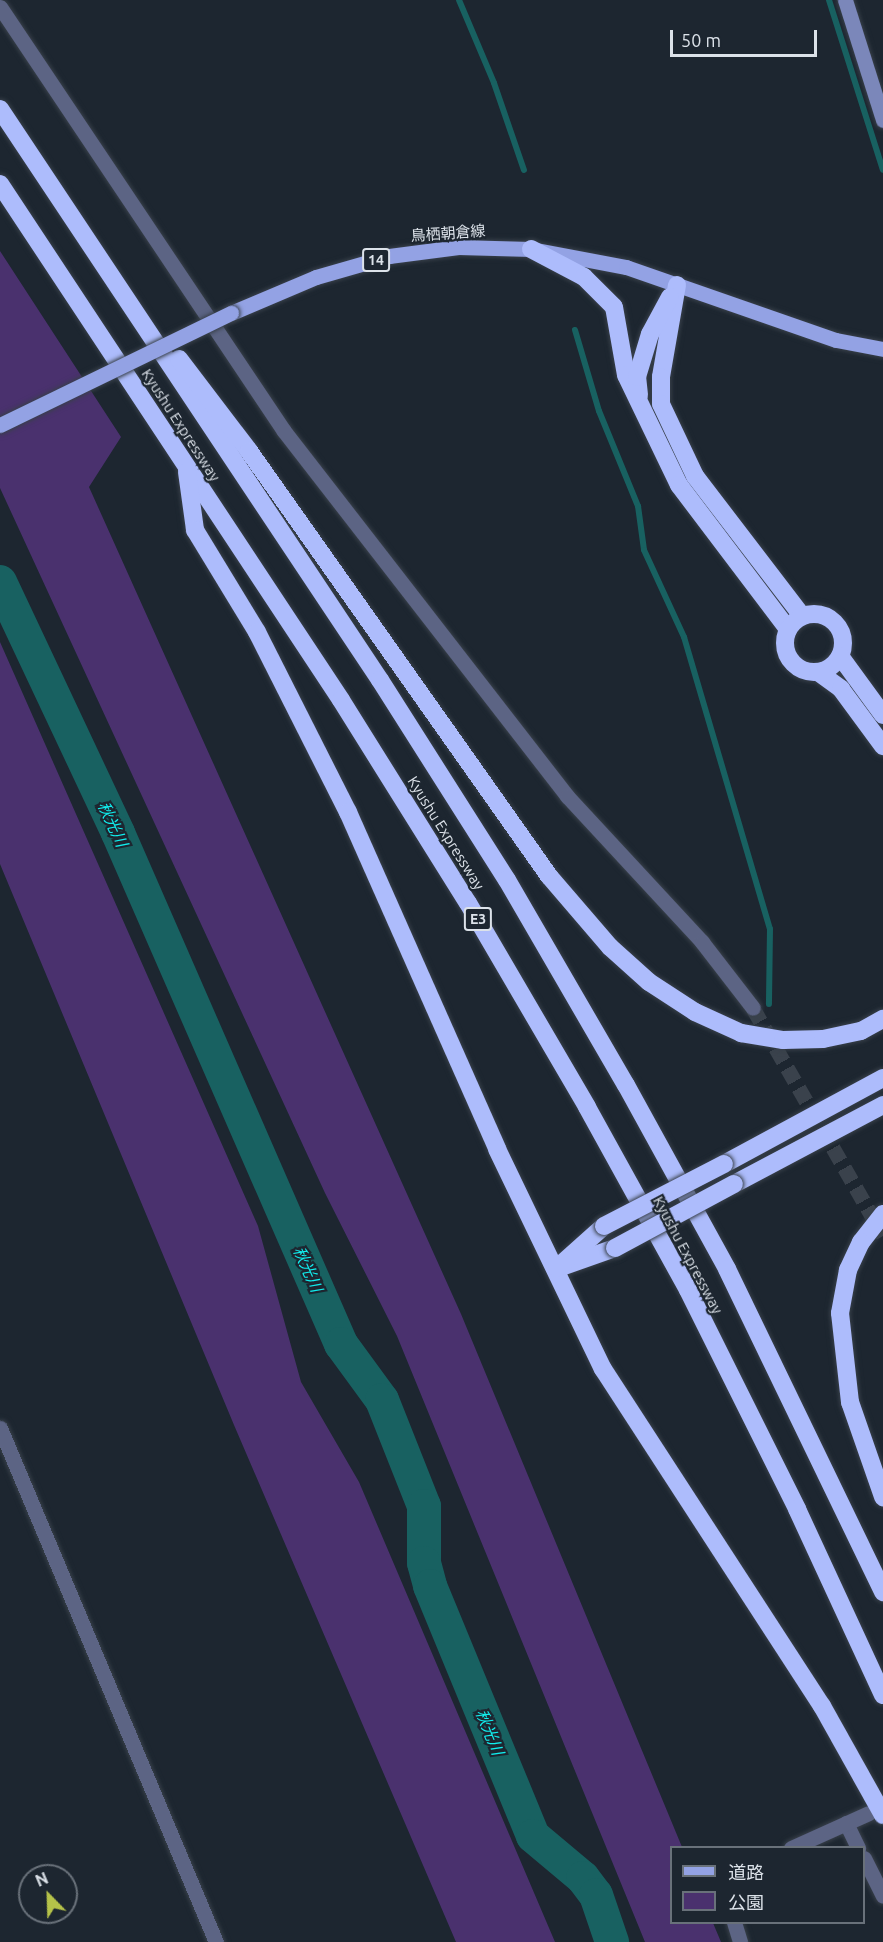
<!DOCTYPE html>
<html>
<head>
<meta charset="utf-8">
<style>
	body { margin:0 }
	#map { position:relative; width:883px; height:1942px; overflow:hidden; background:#1d2630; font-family:Ubuntu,"Noto Sans JP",sans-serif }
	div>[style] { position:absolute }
	.green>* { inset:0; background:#4a316e }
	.stream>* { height:6px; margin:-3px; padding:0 3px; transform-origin:3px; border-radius:3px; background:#186161 }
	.river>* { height:34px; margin:-17px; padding:0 17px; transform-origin:17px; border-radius:17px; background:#186161 }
	.street-tunnel>* { height:15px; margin-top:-7.5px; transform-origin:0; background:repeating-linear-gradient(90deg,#3a424c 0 15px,transparent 0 23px) }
	.roads { filter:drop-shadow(0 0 2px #38404a) drop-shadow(0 0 2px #38404a) }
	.street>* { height:15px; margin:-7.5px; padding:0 7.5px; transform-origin:7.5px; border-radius:7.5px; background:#5c6484 }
	.secondary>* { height:15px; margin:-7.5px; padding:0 7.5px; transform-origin:7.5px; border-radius:7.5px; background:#7b87ba }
	.primary>* { height:15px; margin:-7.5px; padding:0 7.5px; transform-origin:7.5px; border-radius:7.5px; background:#93a2e4 }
	.highway>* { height:18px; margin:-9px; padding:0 9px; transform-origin:9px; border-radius:9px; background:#adbcfc }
	.highway>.ring { margin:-9px; padding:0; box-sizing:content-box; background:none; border:18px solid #adbcfc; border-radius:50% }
	.bridges { filter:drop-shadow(0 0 2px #38404a) drop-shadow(0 0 2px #38404a) }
	.primary-bridge>* { height:15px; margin:-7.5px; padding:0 7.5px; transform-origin:7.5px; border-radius:7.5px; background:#93a2e4 }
	.highway-bridge>* { height:18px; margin:-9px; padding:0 9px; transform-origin:9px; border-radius:9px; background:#adbcfc }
	span { translate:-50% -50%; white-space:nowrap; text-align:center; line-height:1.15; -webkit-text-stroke:4.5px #1d2630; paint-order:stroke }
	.shield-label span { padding:2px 4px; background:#1d2630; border:2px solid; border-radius:4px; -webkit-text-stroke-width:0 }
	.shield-label { font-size:14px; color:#dce2e9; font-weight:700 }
	.street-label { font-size:15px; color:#dce2e9 }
	.water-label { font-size:16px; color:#11eded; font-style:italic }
	.legend { position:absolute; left:670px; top:1846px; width:195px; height:78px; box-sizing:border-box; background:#1d2630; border:2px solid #69717a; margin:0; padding:8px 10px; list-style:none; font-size:18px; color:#dce2e9 }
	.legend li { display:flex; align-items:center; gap:12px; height:30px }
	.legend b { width:30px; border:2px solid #69717a }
	.north { position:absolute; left:18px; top:1864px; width:60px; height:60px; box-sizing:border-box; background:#1d2630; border:2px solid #69717a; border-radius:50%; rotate:337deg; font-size:16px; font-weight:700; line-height:24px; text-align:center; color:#dce2e9 }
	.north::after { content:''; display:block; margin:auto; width:21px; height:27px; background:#b5c249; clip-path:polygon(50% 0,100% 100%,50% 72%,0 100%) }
	.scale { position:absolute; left:670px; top:30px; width:147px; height:27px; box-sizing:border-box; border:3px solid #dce2e9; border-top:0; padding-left:8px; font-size:18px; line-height:21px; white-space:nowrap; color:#dce2e9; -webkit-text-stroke:4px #1d2630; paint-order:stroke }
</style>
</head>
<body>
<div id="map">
	<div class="green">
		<i style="clip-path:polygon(0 251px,121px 437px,89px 487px,461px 1314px,682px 1847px,672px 1848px,672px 1922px,713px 1923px,721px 1942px,645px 1942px,397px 1336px,325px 1193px,0 488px)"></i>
		<i style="clip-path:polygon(0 642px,258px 1226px,301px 1382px,359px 1482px,555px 1942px,456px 1942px,234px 1425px,0 864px)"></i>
	</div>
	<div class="stream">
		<i style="left:459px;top:0;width:90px;rotate:67.1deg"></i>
		<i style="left:494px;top:83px;width:92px;rotate:71deg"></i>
		<i style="left:829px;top:0;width:178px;rotate:72.4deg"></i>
		<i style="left:575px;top:330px;width:84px;rotate:73.5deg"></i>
		<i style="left:599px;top:411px;width:103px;rotate:67.7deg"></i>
		<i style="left:638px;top:506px;width:44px;rotate:82.2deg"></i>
		<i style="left:644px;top:550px;width:96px;rotate:65.3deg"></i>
		<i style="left:684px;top:637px;width:304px;rotate:73.6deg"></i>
		<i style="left:770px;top:929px;width:75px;rotate:90.8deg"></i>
	</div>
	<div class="river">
		<i style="left:0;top:582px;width:277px;rotate:64.8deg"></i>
		<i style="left:118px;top:833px;width:558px;rotate:66.42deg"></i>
		<i style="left:341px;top:1344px;width:69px;rotate:53.8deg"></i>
		<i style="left:382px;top:1400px;width:114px;rotate:68.4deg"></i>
		<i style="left:424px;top:1506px;width:57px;rotate:90deg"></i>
		<i style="left:424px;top:1563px;width:24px;rotate:75deg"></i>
		<i style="left:430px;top:1586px;width:270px;rotate:67.6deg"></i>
		<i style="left:533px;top:1836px;width:65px;rotate:40deg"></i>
		<i style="left:583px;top:1878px;width:21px;rotate:53deg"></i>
		<i style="left:596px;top:1895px;width:50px;rotate:71.2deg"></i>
	</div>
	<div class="street-tunnel">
		<i style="left:753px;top:1008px;width:262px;rotate:60.2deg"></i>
	</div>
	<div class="roads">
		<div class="street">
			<i style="left:0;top:7px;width:510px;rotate:56.19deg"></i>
			<i style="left:284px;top:431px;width:462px;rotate:52.2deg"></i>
			<i style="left:567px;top:796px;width:199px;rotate:47.2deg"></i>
			<i style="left:702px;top:942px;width:83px;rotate:52.3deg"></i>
			<i style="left:0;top:1428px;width:558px;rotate:67.21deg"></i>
			<i style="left:846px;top:1823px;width:28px;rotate:64deg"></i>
			<i style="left:791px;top:1848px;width:85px;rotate:-24.2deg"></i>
			<i style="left:864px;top:1858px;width:42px;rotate:63.4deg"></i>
			<i style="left:734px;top:1922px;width:21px;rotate:73deg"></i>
		</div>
		<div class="secondary">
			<i style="left:845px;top:0;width:126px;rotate:72.4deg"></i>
		</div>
		<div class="primary">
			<i style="left:231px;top:313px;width:92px;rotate:-23deg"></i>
			<i style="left:316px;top:277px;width:76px;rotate:-16deg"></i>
			<i style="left:389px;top:256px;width:70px;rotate:-7.4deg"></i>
			<i style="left:458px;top:247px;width:73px;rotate:1.6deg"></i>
			<i style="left:531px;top:249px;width:97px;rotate:10.7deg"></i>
			<i style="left:626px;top:267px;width:222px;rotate:19.2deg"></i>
			<i style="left:836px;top:340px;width:48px;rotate:10.8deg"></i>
		</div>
		<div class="highway">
			<i style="left:0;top:109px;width:686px;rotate:56.36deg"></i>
			<i style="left:380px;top:680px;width:237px;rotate:57.6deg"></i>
			<i style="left:507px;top:880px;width:237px;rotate:59.9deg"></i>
			<i style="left:626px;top:1085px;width:210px;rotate:61.2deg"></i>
			<i style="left:727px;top:1269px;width:359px;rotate:64.2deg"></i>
			<i style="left:0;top:184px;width:618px;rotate:56.54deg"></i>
			<i style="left:341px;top:700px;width:239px;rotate:58deg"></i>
			<i style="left:468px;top:903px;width:236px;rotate:59.7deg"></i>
			<i style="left:587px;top:1107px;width:209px;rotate:61.1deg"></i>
			<i style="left:688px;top:1290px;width:245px;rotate:63.5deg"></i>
			<i style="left:797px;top:1509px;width:205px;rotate:65.2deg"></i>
			<i style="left:531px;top:249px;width:60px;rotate:27.8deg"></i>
			<i style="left:584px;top:277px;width:42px;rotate:45deg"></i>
			<i style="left:614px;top:307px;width:69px;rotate:80deg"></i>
			<i style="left:626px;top:375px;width:122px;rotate:64.3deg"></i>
			<i style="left:679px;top:485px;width:181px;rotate:52.9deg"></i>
			<i style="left:677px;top:285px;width:93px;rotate:99.9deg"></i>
			<i style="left:661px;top:377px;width:27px;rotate:90deg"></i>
			<i style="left:661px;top:404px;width:80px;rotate:64.7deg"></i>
			<i style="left:695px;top:476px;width:176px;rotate:52.6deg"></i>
			<i style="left:179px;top:359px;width:116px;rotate:52.7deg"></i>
			<i style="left:249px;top:451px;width:520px;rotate:54.78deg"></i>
			<i style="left:549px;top:876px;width:94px;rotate:49.3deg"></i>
			<i style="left:610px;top:947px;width:52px;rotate:41.9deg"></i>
			<i style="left:649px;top:982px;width:55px;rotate:33.1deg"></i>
			<i style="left:695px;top:1012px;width:51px;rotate:24.5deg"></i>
			<i style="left:741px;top:1033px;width:43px;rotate:9.5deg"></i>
			<i style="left:783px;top:1040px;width:40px;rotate:-1.4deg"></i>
			<i style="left:823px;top:1039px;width:39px;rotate:-12deg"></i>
			<i style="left:861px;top:1031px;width:25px;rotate:-29deg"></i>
			<i style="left:639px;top:395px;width:18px;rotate:-96deg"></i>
			<i style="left:637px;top:377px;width:45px;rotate:-73.2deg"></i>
			<i style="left:650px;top:334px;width:42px;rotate:-61.6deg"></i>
			<i style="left:187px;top:472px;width:59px;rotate:82.1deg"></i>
			<i style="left:195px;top:530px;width:119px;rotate:58.7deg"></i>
			<i style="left:257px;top:632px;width:202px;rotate:63.2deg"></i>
			<i style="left:348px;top:812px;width:368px;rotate:66.1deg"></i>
			<i style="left:497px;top:1149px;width:244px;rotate:64.3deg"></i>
			<i style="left:603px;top:1369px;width:402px;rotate:57deg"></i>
			<i style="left:822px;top:1706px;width:125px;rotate:60.8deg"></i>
			<i class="ring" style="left:785px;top:614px;width:40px;height:40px"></i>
			<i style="left:840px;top:656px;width:73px;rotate:53.9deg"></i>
			<i style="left:818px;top:672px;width:29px;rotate:36deg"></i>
			<i style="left:841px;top:689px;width:71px;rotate:53.6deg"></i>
			<i style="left:724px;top:1164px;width:181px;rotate:-28.4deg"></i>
			<i style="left:734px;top:1184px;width:169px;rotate:-27.9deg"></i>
			<i style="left:883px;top:1214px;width:36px;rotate:128deg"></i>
			<i style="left:861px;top:1242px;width:31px;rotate:115deg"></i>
			<i style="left:848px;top:1270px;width:44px;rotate:100.5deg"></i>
			<i style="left:840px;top:1313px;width:90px;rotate:83.6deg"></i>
			<i style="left:850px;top:1402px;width:101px;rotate:70.8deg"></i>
			<i style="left:564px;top:1266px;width:54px;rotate:-19.4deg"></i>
			<i style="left:557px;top:1268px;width:63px;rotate:-41.8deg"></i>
		</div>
	</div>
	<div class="bridges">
		<div class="primary-bridge">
			<i style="left:0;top:425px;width:257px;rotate:-25.9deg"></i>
		</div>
		<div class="highway-bridge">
			<i style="left:604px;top:1226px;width:135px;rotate:-27.3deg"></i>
			<i style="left:615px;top:1248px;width:135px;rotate:-28.3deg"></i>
		</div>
	</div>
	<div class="shield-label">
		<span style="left:376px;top:260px">14</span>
		<span style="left:478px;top:919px">E3</span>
	</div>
	<div class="street-label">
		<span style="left:448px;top:233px;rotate:-4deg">鳥栖朝倉線</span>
		<span style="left:181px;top:425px;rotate:57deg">Kyushu Expressway</span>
		<span style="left:446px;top:833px;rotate:58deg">Kyushu Expressway</span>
		<span style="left:688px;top:1255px;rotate:62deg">Kyushu Expressway</span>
	</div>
	<div class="water-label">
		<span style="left:113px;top:824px;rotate:65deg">秋光川</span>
		<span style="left:308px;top:1269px;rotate:66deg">秋光川</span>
		<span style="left:490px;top:1732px;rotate:68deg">秋光川</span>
	</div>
	<ul class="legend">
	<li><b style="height:8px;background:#93a2e4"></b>道路</li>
	<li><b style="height:16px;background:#4a316e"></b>公園</li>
	</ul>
	<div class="north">N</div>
	<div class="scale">50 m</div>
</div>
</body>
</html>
